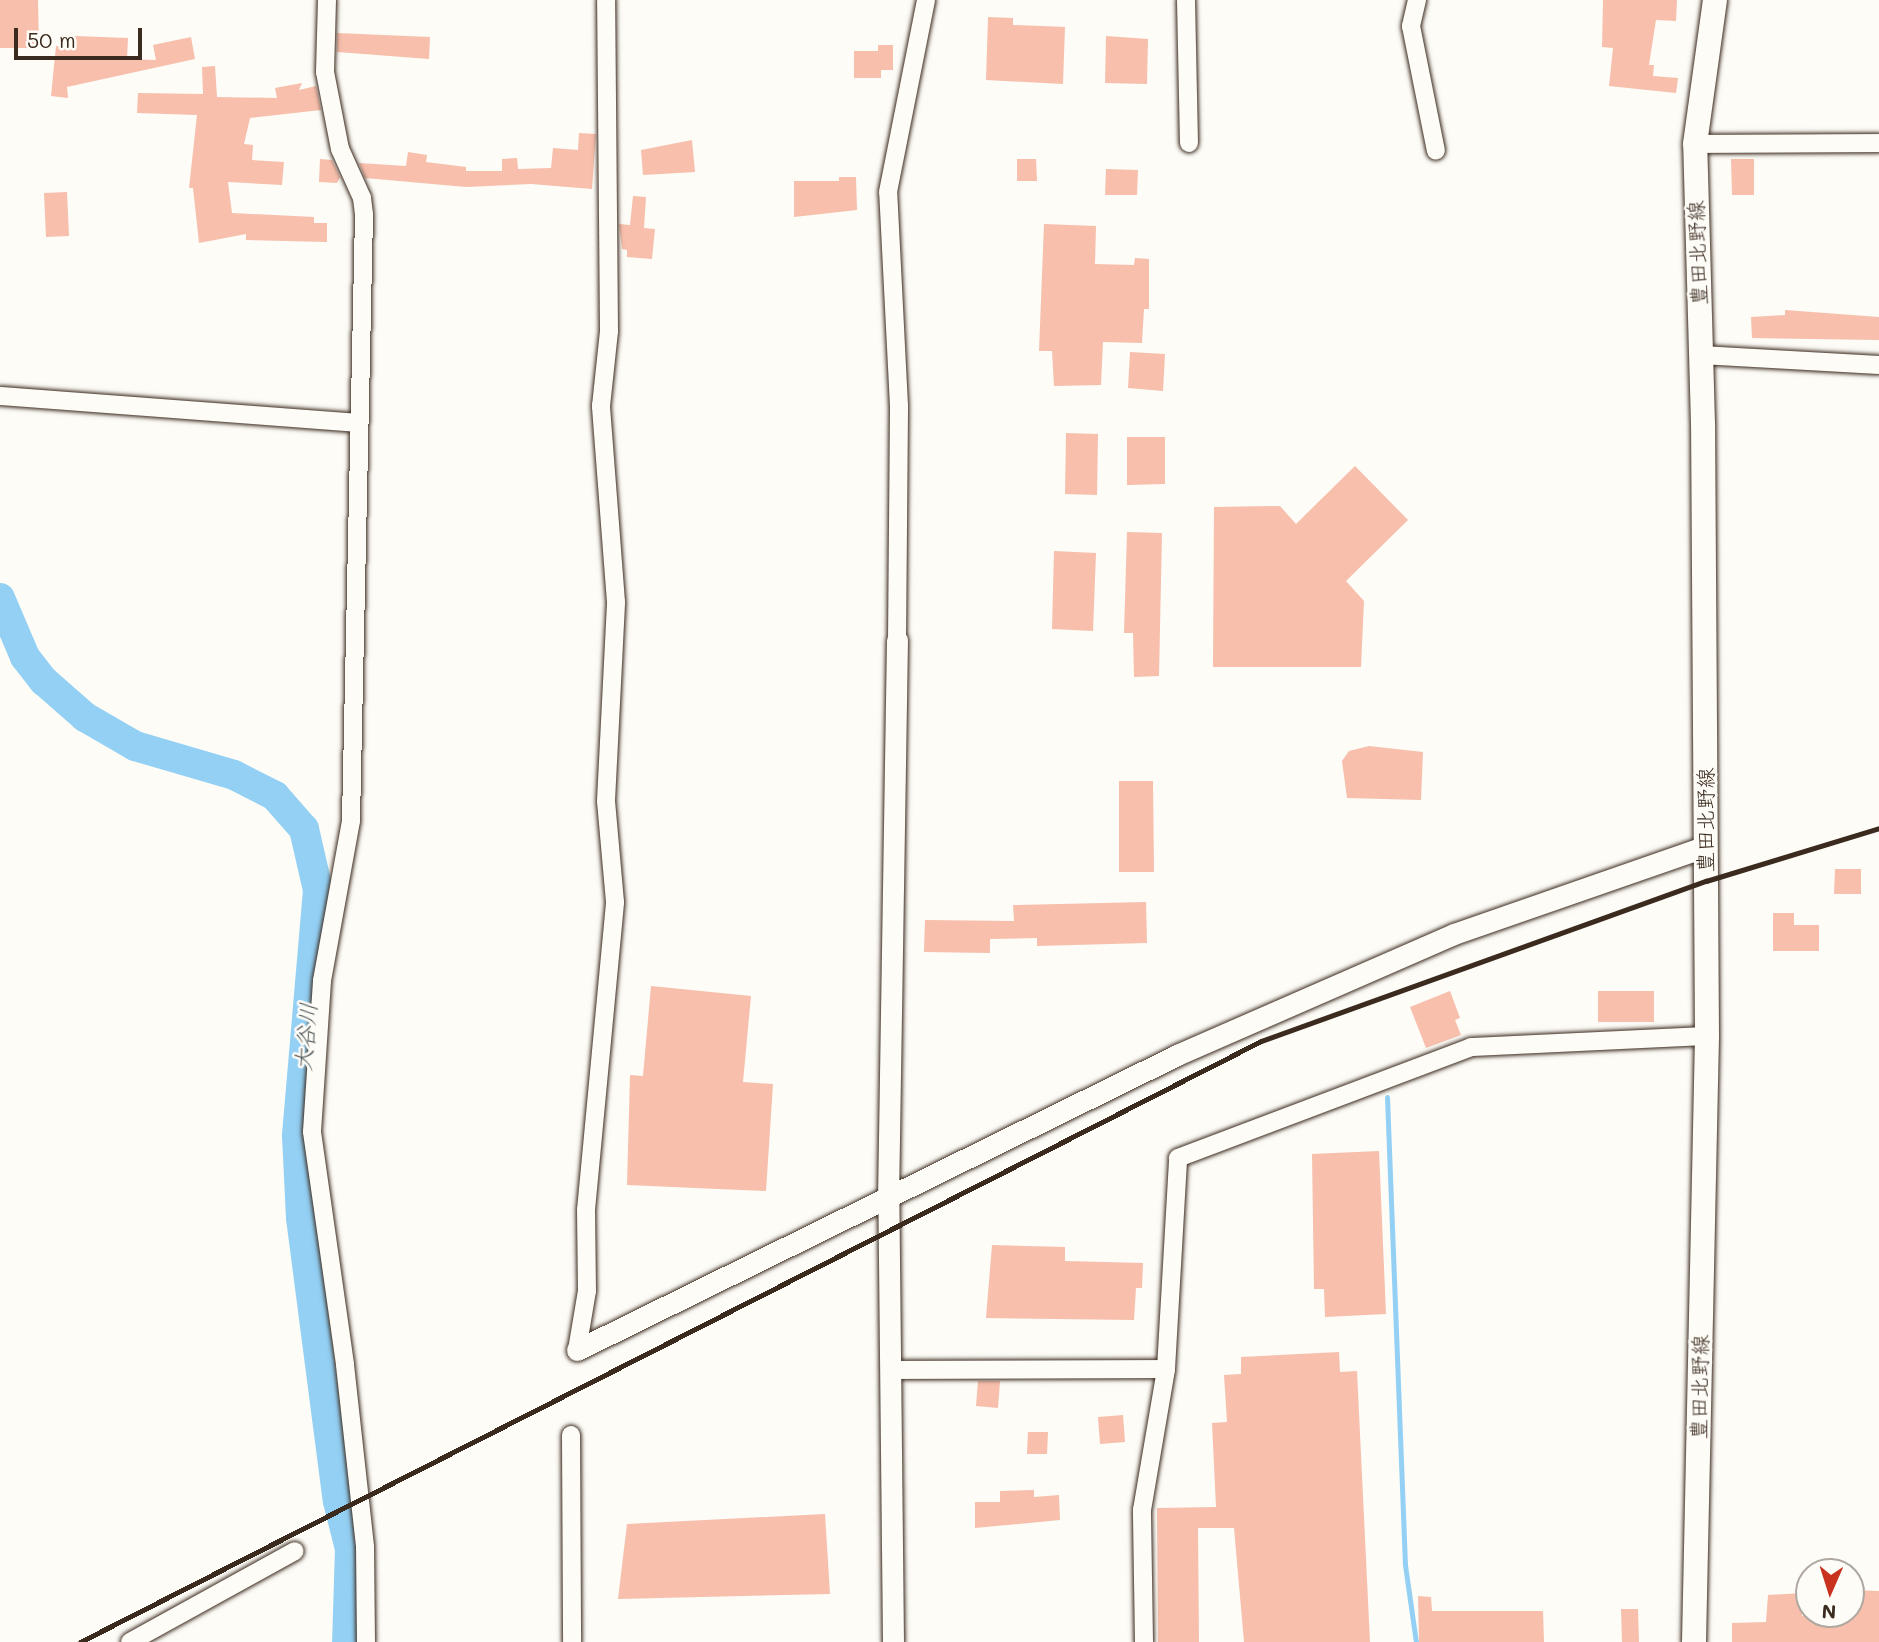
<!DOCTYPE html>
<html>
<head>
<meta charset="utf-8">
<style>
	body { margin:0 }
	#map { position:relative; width:1879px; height:1642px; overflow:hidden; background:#fdfcf7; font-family:Mali,"Klee One",sans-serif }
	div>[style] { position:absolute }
	.stream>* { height:5px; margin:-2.5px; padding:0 2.5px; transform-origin:2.5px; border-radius:2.5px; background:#93d0f4 }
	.river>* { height:30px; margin:-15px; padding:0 15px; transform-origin:15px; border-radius:15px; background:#93d0f4 }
	.building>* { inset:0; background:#f7bfac }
	.roads { filter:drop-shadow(0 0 2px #3b2a1e) drop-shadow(0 0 2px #3b2a1e) }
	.minor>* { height:18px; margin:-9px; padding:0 9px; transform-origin:9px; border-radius:9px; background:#fdfcf7 }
	.tertiary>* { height:21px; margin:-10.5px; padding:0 10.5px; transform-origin:10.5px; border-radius:10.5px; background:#fdfcf7 }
	.secondary>* { height:24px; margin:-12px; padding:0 12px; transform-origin:12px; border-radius:12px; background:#fdfcf7 }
	.rail>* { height:5px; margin:-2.5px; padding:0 2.5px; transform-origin:2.5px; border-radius:2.5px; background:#3b2a1e }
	span { translate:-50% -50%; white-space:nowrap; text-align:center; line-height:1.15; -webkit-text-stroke:5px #fdfcf7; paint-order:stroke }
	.street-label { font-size:21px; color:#3b2a1e }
	.water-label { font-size:23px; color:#555c5e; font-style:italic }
	.north { position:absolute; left:1795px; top:1558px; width:70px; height:70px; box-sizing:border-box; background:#fdfcf7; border:2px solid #afa8a0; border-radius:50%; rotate:183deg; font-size:19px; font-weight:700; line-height:28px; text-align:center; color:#3b2a1e }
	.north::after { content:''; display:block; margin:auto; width:24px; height:32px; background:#c8321e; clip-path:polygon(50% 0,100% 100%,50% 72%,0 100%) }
	.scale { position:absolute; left:14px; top:28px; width:128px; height:32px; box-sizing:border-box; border:4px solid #3b2a1e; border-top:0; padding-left:9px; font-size:21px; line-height:24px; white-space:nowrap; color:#3b2a1e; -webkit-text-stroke:5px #fdfcf7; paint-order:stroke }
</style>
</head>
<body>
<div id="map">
	<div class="stream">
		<i style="left:1387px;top:1097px;width:468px;rotate:87.8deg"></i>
		<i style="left:1405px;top:1565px;width:78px;rotate:81.9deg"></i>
	</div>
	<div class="river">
		<i style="left:0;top:598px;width:64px;rotate:67deg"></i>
		<i style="left:25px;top:657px;width:31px;rotate:52deg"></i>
		<i style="left:44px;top:681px;width:55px;rotate:41.3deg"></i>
		<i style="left:85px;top:717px;width:58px;rotate:30.1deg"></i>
		<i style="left:135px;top:746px;width:103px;rotate:16.3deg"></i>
		<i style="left:234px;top:775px;width:46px;rotate:27.1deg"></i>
		<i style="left:275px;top:796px;width:44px;rotate:48.7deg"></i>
		<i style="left:304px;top:829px;width:63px;rotate:77.1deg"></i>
		<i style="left:318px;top:890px;width:247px;rotate:94.9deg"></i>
		<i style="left:297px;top:1136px;width:82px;rotate:87.2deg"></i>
		<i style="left:301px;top:1218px;width:285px;rotate:82.6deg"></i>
		<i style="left:338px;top:1501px;width:49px;rotate:76deg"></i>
		<i style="left:350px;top:1549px;width:93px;rotate:91.8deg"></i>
	</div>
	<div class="building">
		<i style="clip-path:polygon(0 0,38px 0,39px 48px,0 48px)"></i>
		<i style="clip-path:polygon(1603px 0,1677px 0,1676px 21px,1656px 20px,1649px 65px,1654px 65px,1653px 76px,1678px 78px,1676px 93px,1609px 86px,1613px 48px,1602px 47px)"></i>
		<i style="clip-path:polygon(988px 17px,1013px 18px,1013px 25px,1065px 27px,1063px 84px,986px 80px)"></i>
		<i style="clip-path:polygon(337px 33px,430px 37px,429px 59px,337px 52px)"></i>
		<i style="clip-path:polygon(75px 36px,128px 38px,127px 59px,156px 60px,153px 45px,191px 37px,195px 59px,67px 87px,68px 98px,51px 96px,56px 46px,75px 46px)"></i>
		<i style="clip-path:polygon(1106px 36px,1148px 39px,1147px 84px,1105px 83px)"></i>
		<i style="clip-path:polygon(878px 45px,893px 45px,893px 70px,881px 70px,881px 78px,854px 78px,854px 51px,878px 51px)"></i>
		<i style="clip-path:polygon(215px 66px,217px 97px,277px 98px,275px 88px,302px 83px,299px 90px,316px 86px,321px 110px,250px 118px,244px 144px,253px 145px,252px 160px,284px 162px,282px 185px,228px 182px,232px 213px,314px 217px,314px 223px,327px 223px,327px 242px,246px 240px,246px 234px,199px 243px,193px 188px,189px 188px,197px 115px,137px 113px,138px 93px,203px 94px,202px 67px)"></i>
		<i style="clip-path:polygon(579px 133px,596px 134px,592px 189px,531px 184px,466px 187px,365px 178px,359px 163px,406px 166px,408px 152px,427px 155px,426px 162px,466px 167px,466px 171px,502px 171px,502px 159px,517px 158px,518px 169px,551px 168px,553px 148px,578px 150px)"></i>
		<i style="clip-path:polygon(692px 140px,695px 172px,643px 175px,641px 150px)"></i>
		<i style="clip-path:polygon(320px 159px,332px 160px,340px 177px,337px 183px,319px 182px)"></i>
		<i style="clip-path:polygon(1017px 159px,1036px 159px,1037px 181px,1017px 181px)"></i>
		<i style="clip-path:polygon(1731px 159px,1754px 159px,1754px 195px,1732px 195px)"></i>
		<i style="clip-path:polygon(1106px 169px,1138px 170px,1137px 195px,1105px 195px)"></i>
		<i style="clip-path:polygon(839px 177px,856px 177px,857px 210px,794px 217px,794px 181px,839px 181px)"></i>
		<i style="clip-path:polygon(67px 192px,69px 236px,46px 237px,44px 193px)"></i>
		<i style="clip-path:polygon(633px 196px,646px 197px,644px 228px,655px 229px,652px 259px,627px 257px,627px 250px,622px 249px,619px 224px,630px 225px)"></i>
		<i style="clip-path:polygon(1044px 224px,1096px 226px,1095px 264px,1134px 265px,1135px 258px,1149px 259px,1149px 309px,1144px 309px,1142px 343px,1103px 342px,1101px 385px,1054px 386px,1052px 351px,1039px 351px)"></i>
		<i style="clip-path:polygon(1785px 310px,1879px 317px,1879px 340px,1752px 338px,1751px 317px,1785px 315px)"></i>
		<i style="clip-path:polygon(1130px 352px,1165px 354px,1163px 391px,1128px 388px)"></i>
		<i style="clip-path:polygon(1066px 433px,1098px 434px,1097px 495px,1065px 494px)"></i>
		<i style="clip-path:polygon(1127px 437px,1165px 437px,1165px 484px,1127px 485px)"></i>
		<i style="clip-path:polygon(1355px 466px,1408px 520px,1346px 581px,1364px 601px,1361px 667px,1213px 667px,1214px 507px,1280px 506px,1296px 524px)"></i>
		<i style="clip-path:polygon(1127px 532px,1162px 533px,1159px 676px,1134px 677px,1133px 633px,1124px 633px)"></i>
		<i style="clip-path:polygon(1054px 551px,1096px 553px,1093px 631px,1052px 629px)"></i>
		<i style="clip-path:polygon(1369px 746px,1423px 752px,1421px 800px,1347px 798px,1342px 761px,1349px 751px)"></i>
		<i style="clip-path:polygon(1119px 781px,1153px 781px,1154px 872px,1119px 872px)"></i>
		<i style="clip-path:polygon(1835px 869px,1861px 869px,1861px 894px,1834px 894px)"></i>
		<i style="clip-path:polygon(1146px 902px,1147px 943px,1037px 946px,1037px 938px,990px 939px,990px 953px,924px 952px,925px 920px,1014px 921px,1013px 905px)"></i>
		<i style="clip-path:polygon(1773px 913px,1794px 913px,1794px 925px,1819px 925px,1819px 951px,1773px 951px)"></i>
		<i style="clip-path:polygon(651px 986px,751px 996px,743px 1082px,773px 1084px,766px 1191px,627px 1185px,630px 1075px,643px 1076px)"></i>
		<i style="clip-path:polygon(1450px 991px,1460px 1018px,1455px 1020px,1461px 1035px,1426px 1048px,1410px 1007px)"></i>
		<i style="clip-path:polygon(1598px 991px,1654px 991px,1654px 1022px,1598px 1022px)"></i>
		<i style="clip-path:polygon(1379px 1151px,1386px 1314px,1325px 1317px,1324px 1289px,1314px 1289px,1312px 1154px)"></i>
		<i style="clip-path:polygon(992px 1245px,1065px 1247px,1065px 1261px,1143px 1263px,1142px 1288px,1136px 1288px,1134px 1320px,986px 1318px)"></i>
		<i style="clip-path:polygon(1339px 1352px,1340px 1372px,1357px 1371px,1370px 1642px,1244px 1642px,1234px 1528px,1198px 1528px,1199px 1642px,1158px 1642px,1157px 1508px,1216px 1507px,1212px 1423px,1227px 1422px,1224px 1375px,1241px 1374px,1241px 1357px)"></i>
		<i style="clip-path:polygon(978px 1381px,1000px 1381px,998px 1408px,976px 1406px)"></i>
		<i style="clip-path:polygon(1123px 1415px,1125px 1442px,1100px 1444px,1098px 1417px)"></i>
		<i style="clip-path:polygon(1028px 1432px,1048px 1432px,1047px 1454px,1027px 1454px)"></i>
		<i style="clip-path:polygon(1034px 1490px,1034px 1497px,1059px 1495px,1060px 1520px,975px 1528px,975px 1502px,1000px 1502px,1000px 1491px)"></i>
		<i style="clip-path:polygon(825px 1514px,830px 1594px,618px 1599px,627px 1524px)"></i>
		<i style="clip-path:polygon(1851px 1590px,1879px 1591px,1879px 1642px,1732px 1642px,1732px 1623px,1766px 1622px,1768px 1595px,1803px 1593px,1802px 1616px,1816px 1616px,1816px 1621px,1850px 1621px)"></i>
		<i style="clip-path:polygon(1418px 1596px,1431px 1597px,1432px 1611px,1543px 1611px,1544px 1642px,1419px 1642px)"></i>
		<i style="clip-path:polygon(1621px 1609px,1638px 1609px,1639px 1642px,1622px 1642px)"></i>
	</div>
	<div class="roads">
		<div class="minor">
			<i style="left:327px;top:0;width:72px;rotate:91.6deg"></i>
			<i style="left:325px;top:72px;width:78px;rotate:79deg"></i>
			<i style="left:340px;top:149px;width:54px;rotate:65.8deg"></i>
			<i style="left:362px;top:198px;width:17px;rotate:83deg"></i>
			<i style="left:364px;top:215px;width:606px;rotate:91.23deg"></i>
			<i style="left:351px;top:821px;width:163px;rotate:100.3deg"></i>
			<i style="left:322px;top:981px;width:151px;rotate:93.8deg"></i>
			<i style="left:312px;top:1132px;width:235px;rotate:81.9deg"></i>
			<i style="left:345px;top:1365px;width:183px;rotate:83.7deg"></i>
			<i style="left:365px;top:1547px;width:95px;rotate:89.4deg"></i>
			<i style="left:1186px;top:0;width:143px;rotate:88.8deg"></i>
			<i style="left:1417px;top:0;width:27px;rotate:103deg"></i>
			<i style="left:1411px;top:26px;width:127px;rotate:78.7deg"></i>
			<i style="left:1695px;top:144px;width:184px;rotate:-0.3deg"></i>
			<i style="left:1701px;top:355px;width:178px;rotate:3.2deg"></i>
			<i style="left:0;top:396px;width:358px;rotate:4.3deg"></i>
			<i style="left:897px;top:640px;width:234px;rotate:-89.5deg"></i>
			<i style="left:899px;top:406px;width:214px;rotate:-92.9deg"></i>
			<i style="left:888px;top:192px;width:196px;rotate:-78.8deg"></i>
			<i style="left:577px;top:1350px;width:60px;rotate:-80.4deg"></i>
			<i style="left:587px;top:1291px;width:81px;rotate:-90.7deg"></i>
			<i style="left:586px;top:1210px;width:309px;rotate:-84.6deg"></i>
			<i style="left:615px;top:902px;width:101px;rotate:-95.1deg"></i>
			<i style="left:606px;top:801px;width:199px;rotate:-87.1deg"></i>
			<i style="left:616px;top:602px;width:197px;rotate:-94.4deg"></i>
			<i style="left:601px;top:406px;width:75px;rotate:-83.9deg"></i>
			<i style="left:609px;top:331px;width:331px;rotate:-90.5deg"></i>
			<i style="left:892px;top:1370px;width:274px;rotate:-0.2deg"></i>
			<i style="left:571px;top:1435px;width:207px;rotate:89.7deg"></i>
			<i style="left:130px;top:1642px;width:188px;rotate:-28.9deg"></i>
			<i style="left:1144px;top:1642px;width:132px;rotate:-90.9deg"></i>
			<i style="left:1142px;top:1510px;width:143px;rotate:-80.3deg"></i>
			<i style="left:1166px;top:1369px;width:211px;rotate:-86.7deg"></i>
			<i style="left:1178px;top:1158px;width:313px;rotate:-20.7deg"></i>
			<i style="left:1471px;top:1047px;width:236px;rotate:-2.7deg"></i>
		</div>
		<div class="tertiary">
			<i style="left:577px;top:1350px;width:669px;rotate:-26.18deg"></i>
			<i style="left:1177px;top:1055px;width:302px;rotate:-23.6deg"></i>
			<i style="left:1454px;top:934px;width:267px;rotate:-19.2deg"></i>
			<i style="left:893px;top:1642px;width:442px;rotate:-90.6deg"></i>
			<i style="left:888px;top:1200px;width:560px;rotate:-89.08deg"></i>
		</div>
		<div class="secondary">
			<i style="left:1694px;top:1642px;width:606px;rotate:-88.77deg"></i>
			<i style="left:1707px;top:1036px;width:612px;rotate:-90.37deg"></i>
			<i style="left:1703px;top:424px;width:280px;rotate:-91.6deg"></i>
			<i style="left:1695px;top:144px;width:145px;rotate:-82.1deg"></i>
		</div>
	</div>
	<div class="rail">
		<i style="left:80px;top:1642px;width:1325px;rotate:-26.97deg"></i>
		<i style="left:1261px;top:1041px;width:473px;rotate:-19.8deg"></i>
		<i style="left:1706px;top:881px;width:181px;rotate:-17deg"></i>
	</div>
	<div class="street-label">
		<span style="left:1697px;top:253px;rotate:-92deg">豊田北野線</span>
		<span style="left:1705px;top:820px;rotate:-90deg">豊田北野線</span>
		<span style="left:1699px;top:1387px;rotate:-89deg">豊田北野線</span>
	</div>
	<div class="water-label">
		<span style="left:305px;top:1037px;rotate:-85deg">大谷川</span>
	</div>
	<div class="north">N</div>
	<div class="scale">50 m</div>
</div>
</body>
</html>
